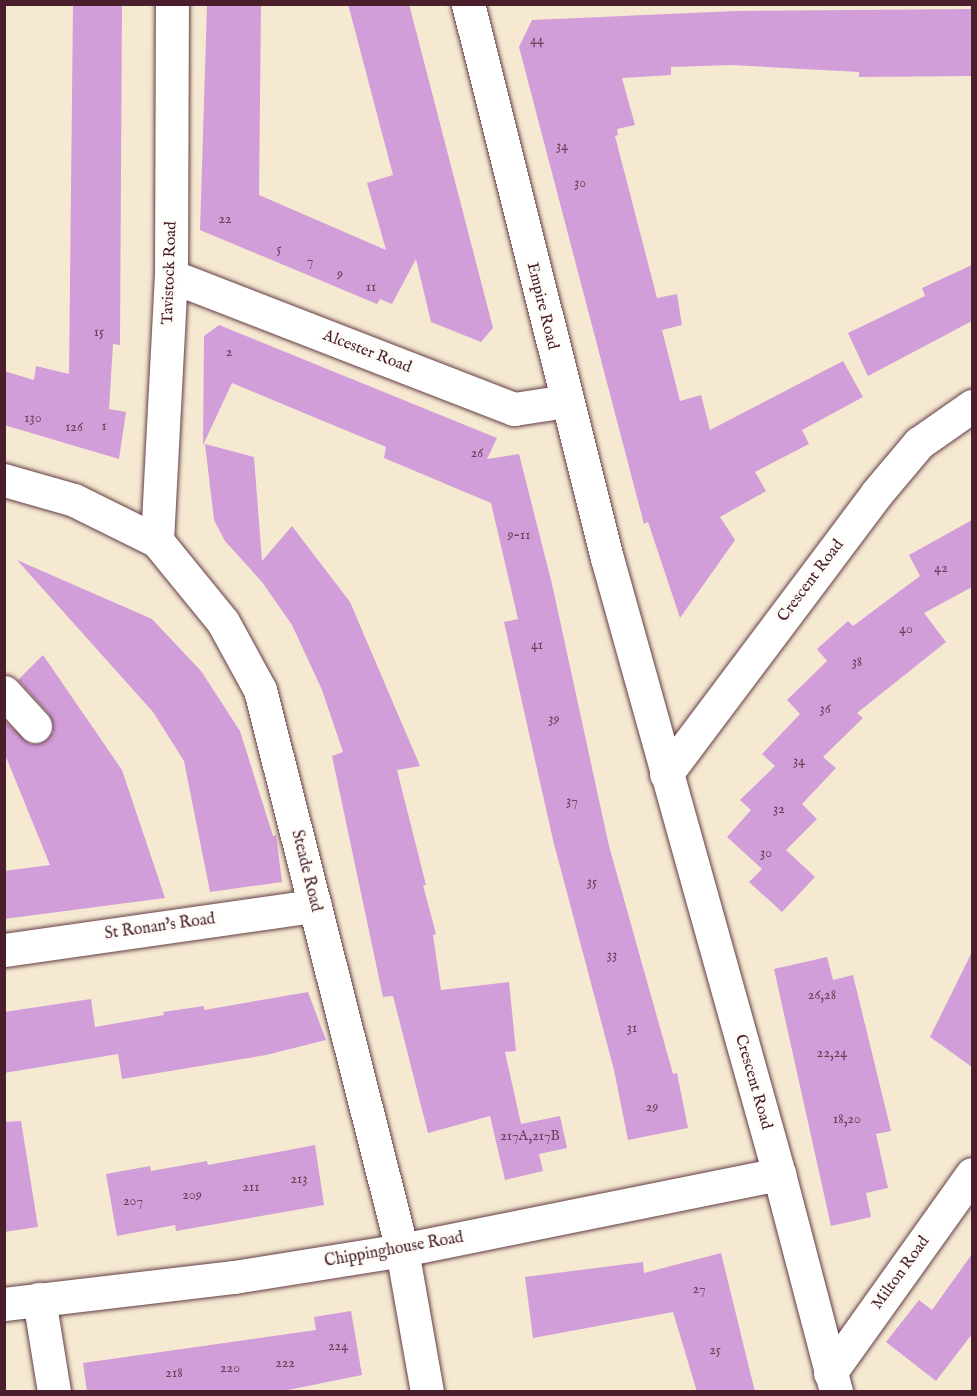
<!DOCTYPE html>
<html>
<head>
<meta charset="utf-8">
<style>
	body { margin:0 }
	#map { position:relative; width:977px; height:1396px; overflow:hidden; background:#f5e9d2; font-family:"IM FELL English",serif }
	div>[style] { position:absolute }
	.building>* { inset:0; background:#d29ed9 }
	.roads { filter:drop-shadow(0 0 2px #643d44) drop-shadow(0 0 2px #643d44) }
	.minor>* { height:33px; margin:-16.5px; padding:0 16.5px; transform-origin:16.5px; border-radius:16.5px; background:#fff }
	span { translate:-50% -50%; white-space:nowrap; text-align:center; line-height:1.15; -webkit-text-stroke:6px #fdfcf7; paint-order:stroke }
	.number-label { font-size:14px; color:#6c3f56 }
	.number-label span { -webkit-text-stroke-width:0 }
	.street-label { font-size:16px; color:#4a1f2b }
	.frame { position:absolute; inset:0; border:6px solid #4a1f2b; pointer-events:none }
</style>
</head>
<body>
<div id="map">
	<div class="building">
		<i style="clip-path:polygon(73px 4px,122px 4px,120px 345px,113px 344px,109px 409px,126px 412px,119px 459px,4px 425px,4px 371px,34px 380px,36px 366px,69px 374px)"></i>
		<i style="clip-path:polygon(207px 4px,261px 4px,259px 195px,386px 250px,367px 183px,393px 175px,348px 4px,409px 4px,493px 328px,481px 342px,431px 322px,416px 259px,392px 304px,380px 299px,377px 304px,200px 230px)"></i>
		<i style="clip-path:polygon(972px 9px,972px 76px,859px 77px,859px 72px,732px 65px,671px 67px,671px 75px,622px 78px,635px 125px,617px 129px,618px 135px,615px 136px,657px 298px,677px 294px,682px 325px,662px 330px,680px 401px,701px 395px,710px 430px,843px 361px,863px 397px,802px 430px,809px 444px,755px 472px,766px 491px,720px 517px,735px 540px,680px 618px,648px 522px,644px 524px,519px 47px,532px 20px,735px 11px)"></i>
		<i style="clip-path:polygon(972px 265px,972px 321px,868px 376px,848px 333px,925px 296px,922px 288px)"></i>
		<i style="clip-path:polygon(219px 325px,497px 438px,487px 459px,519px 454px,552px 584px,609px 846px,673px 1074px,677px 1073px,688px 1128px,628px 1140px,614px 1070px,553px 840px,504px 622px,518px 619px,491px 503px,384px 458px,386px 447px,232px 383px,203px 445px,204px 336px)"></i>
		<i style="clip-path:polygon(205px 444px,254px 457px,262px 561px,292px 526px,350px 602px,420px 766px,397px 770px,426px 885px,423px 885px,436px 934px,433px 935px,441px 990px,509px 982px,516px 1051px,505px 1052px,521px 1124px,560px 1116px,567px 1148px,539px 1154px,543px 1171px,505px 1180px,490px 1116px,428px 1133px,393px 996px,383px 997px,332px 756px,343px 752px,322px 690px,292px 625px,262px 582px,225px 541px,214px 520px)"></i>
		<i style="clip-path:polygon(972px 520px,972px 587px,924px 613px,946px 642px,857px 713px,863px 718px,823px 757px,836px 768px,802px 804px,817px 819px,786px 850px,815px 877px,782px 912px,749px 882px,762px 869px,727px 837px,751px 810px,740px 800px,775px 766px,762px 754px,800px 714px,787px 700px,827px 661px,817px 649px,848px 621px,853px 626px,920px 576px,909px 555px)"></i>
		<i style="clip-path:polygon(17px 560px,152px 619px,201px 671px,240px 731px,273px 836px,276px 835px,282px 882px,210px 892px,184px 761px,153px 712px)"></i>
		<i style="clip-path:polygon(43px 655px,122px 770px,165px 898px,4px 919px,4px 871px,50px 865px,4px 752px,4px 720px,30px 744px,40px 744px,53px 732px,49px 714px,18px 680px)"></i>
		<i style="clip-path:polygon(972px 952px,972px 1067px,930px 1037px)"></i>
		<i style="clip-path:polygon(827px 957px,833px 980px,853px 975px,891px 1131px,876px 1134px,888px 1188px,866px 1193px,871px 1217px,831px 1226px,774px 969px)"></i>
		<i style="clip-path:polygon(308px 992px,326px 1040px,266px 1055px,122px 1079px,118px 1054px,4px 1073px,4px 1012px,91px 999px,95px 1027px,164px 1015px,163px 1012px,204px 1006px,204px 1010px)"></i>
		<i style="clip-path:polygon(21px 1121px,38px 1227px,4px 1232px,4px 1122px)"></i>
		<i style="clip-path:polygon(315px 1145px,324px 1205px,176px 1231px,175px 1225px,117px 1236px,106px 1174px,150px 1166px,151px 1171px,207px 1161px,208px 1165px)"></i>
		<i style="clip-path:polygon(721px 1253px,755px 1392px,697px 1392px,673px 1312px,533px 1338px,525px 1277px,643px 1262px,644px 1273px)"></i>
		<i style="clip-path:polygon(972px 1254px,972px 1334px,936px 1381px,886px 1342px,919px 1300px,932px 1310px)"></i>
		<i style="clip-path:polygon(351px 1311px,362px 1375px,278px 1392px,87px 1392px,83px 1363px,316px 1330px,314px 1317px)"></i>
	</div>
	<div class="roads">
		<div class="minor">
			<i style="left:468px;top:4px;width:571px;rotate:75.92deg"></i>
			<i style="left:607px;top:558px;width:640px;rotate:74.4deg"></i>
			<i style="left:779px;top:1174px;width:225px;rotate:75.3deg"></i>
			<i style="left:171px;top:276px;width:368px;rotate:21.2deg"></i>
			<i style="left:514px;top:409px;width:53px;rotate:-8.7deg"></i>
			<i style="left:4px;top:480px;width:73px;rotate:15.9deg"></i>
			<i style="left:74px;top:500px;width:93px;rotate:26.3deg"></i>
			<i style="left:157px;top:541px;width:104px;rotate:50.8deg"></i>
			<i style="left:223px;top:622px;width:77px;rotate:61.4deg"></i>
			<i style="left:260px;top:690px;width:578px;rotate:75.77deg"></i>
			<i style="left:402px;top:1250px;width:144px;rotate:80deg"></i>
			<i style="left:157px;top:541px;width:265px;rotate:-87deg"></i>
			<i style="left:171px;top:276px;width:272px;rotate:-89.8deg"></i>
			<i style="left:4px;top:692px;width:46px;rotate:47.6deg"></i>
			<i style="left:666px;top:774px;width:350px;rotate:-53.1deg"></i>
			<i style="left:876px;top:494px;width:67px;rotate:-49.9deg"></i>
			<i style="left:919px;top:443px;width:65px;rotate:-34.9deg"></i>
			<i style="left:4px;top:950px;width:314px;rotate:-8.1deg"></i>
			<i style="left:39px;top:1299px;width:94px;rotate:80.8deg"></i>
			<i style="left:4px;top:1304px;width:232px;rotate:-6.7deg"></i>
			<i style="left:234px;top:1277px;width:170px;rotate:-9.1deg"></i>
			<i style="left:402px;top:1250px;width:385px;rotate:-11.4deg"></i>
			<i style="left:830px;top:1373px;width:244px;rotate:-54.5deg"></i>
		</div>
	</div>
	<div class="number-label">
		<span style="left:537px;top:40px">44</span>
		<span style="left:562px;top:146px">34</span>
		<span style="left:580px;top:183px">30</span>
		<span style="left:225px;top:219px">22</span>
		<span style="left:279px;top:249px">5</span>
		<span style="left:310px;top:261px">7</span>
		<span style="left:340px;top:274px">9</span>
		<span style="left:371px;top:287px">11</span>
		<span style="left:99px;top:332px">15</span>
		<span style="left:229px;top:352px">2</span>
		<span style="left:33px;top:418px">130</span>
		<span style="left:104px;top:426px">1</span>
		<span style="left:74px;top:427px">126</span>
		<span style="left:477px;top:453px">26</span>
		<span style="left:519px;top:535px">9-11</span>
		<span style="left:941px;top:568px">42</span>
		<span style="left:906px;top:629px">40</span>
		<span style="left:537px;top:645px">41</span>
		<span style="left:857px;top:662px">38</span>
		<span style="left:825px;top:709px">36</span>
		<span style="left:554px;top:719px">39</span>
		<span style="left:799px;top:761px">34</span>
		<span style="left:572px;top:801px">37</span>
		<span style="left:779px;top:809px">32</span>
		<span style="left:766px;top:853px">30</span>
		<span style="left:592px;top:882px">35</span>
		<span style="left:612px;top:955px">33</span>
		<span style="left:822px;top:995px">26,28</span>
		<span style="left:632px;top:1028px">31</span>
		<span style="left:832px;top:1053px">22,24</span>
		<span style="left:652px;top:1107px">29</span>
		<span style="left:847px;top:1119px">18,20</span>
		<span style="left:530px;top:1136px">217A,217B</span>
		<span style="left:299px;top:1179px">213</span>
		<span style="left:251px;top:1187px">211</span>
		<span style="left:192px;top:1195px">209</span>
		<span style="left:133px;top:1201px">207</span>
		<span style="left:699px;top:1289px">27</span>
		<span style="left:338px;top:1346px">224</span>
		<span style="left:715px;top:1350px">25</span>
		<span style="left:285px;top:1363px">222</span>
		<span style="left:230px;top:1368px">220</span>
		<span style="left:174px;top:1373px">218</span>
	</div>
	<div class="street-label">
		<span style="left:170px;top:273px;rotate:-88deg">Tavistock Road</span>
		<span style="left:542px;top:306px;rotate:76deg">Empire Road</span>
		<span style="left:367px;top:352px;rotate:21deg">Alcester Road</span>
		<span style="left:811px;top:581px;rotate:-53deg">Crescent Road</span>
		<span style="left:306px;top:871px;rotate:76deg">Steade Road</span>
		<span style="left:160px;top:927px;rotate:-8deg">St Ronan's Road</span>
		<span style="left:753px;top:1082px;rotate:74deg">Crescent Road</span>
		<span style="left:394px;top:1250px;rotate:-10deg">Chippinghouse Road</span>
		<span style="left:901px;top:1273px;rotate:-54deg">Milton Road</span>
	</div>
	<div class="frame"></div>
</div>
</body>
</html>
